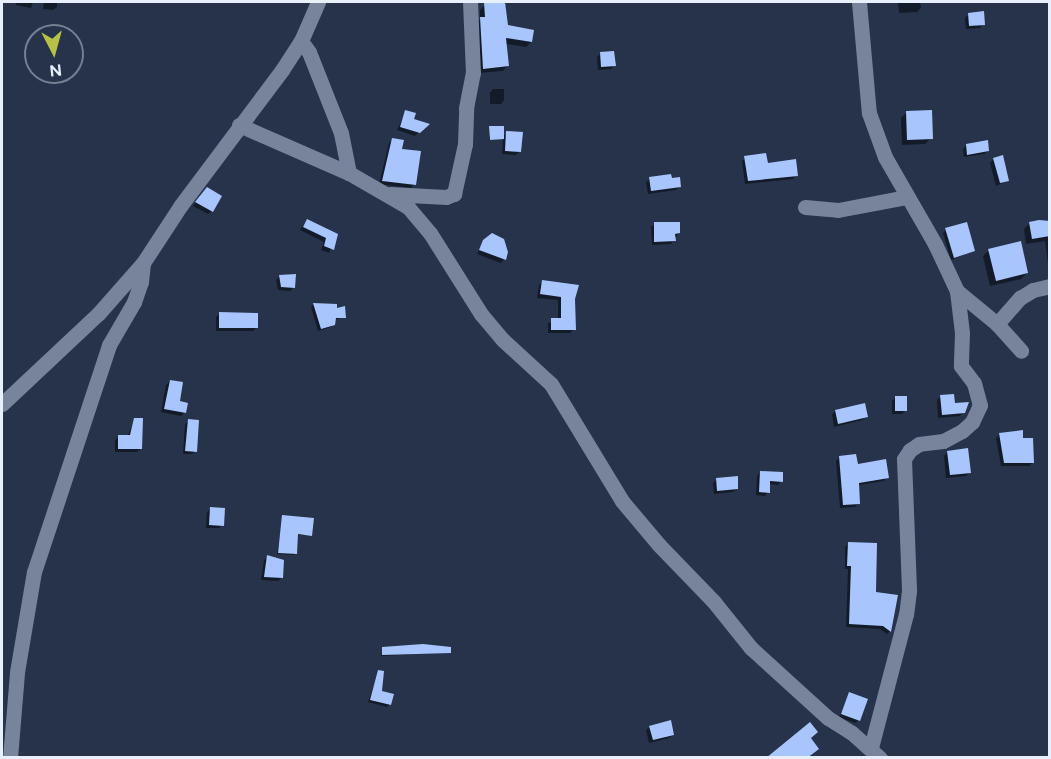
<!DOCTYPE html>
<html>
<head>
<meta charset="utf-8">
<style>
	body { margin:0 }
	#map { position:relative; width:1051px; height:759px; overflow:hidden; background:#26334b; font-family:Figtree,sans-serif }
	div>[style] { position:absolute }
	.shadow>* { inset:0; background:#0007 }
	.building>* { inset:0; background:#a8c5fe }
	.minor>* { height:15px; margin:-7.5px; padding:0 7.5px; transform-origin:7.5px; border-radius:7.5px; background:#78849c }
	span { translate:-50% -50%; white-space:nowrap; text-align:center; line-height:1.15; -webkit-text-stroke:6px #26334b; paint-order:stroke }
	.frame { position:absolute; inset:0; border:3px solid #e9f0fd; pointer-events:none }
	.north { position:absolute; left:24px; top:24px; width:60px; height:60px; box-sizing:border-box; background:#26334b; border:2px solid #747f92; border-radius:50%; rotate:174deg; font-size:16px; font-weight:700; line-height:24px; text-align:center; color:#e9f0fd }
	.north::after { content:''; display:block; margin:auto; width:21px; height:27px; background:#b8c147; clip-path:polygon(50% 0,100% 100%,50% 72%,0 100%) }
</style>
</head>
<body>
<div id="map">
	<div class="shadow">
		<i style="clip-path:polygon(16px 2px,33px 2px,31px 8px,16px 5px)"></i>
		<i style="clip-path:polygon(44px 2px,57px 2px,57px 7px,53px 10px,43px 9px)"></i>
		<i style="clip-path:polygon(488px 2px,504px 2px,506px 27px,531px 42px,526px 47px,506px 44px,508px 65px,503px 71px,478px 73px,476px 24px,480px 20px,480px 10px)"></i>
		<i style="clip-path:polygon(898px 2px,920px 2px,921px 8px,917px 12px,899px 13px)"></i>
		<i style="clip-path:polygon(969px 14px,983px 24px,980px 28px,966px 29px,965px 18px)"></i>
		<i style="clip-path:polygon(601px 53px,614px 66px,611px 69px,598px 70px,597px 57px)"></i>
		<i style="clip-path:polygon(493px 89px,504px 89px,504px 100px,501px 104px,490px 104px,490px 93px)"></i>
		<i style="clip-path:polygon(406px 111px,412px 120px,427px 124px,415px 136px,397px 130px)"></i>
		<i style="clip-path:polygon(907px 112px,931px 138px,925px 144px,902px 145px,901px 118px)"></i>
		<i style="clip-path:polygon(490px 128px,502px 137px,507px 133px,520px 151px,516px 155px,502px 154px,503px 138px,489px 140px)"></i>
		<i style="clip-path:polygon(393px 139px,414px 184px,411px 188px,379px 184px,389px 143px)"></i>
		<i style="clip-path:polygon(967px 145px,988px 151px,984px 154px,964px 157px,963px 149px)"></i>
		<i style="clip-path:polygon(745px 158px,766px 164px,797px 175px,793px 179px,745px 184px,742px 161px)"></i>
		<i style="clip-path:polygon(994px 159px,1008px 180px,996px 186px,990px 163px)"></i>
		<i style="clip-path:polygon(650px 179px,671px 180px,680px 186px,676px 190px,648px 194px,646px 182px)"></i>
		<i style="clip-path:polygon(203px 192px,212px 211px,208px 214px,193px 206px)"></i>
		<i style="clip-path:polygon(307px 220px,337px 234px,329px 253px,321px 250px,324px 242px,300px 230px)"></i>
		<i style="clip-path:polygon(1050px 221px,1050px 264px,1048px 264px,1045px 241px,1026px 244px,1024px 229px,1030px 223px)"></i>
		<i style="clip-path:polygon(655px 224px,679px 233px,671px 244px,652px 245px,651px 227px)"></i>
		<i style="clip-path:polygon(946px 230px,974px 251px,951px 260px,943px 233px)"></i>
		<i style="clip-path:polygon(484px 241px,504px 259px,501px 263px,477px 254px)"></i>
		<i style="clip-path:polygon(989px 250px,1027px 273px,1021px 279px,990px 286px,983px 256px)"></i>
		<i style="clip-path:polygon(279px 277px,294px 287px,290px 291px,278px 290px,276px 280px)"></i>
		<i style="clip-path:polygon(542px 282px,574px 298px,574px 329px,570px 333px,548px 333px,548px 323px,558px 320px,558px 300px,537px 298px,539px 285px)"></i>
		<i style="clip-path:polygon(314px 304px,335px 310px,345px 317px,334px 320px,331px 327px,318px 331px,311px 307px)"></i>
		<i style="clip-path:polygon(220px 313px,256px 328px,253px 331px,216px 331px,216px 317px)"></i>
		<i style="clip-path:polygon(170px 381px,185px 412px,181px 416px,161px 412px,166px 385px)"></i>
		<i style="clip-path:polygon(941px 396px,954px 404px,964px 412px,960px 416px,938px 418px,937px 400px)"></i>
		<i style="clip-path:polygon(896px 397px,905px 411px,902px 414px,892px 414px,892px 401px)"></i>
		<i style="clip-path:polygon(835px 411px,866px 417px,862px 420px,834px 427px,832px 415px)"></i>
		<i style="clip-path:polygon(135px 420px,141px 448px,137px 452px,115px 452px,115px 440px,118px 437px,127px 437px)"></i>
		<i style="clip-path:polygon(189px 421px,195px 451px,192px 454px,183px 454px,185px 424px)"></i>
		<i style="clip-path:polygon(1000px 434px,1022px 440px,1033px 462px,1029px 466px,1001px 466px,996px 438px)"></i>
		<i style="clip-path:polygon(948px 452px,970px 472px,966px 476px,946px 478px,944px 456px)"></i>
		<i style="clip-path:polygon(839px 458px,856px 466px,887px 477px,884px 481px,858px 485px,859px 503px,855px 507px,840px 508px,836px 461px)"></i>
		<i style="clip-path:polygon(760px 472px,781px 481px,778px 485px,769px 484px,768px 492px,765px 496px,756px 495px,757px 476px)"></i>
		<i style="clip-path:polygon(717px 479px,737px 489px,733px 492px,714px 494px,713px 483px)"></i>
		<i style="clip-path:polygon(210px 509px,222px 525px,219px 528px,206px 528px,207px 512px)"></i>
		<i style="clip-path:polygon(283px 517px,311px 535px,297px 535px,294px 555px,277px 554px)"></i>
		<i style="clip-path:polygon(849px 543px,874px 593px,890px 631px,887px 634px,880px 629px,846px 627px,848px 569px,845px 569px,845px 547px)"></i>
		<i style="clip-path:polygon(268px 557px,282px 577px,278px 581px,261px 580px,264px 560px)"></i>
		<i style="clip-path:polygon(383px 648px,450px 652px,381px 656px)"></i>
		<i style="clip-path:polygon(379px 672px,380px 692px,390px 704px,387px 707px,368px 702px)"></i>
		<i style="clip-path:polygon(850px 694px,859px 720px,855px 723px,839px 717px)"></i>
		<i style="clip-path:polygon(650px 727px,673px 735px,669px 738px,649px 743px,646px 730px)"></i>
	</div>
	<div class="building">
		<i style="clip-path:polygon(490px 2px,505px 2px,508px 25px,534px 30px,532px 42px,506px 38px,509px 66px,483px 69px,480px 17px,485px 17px,484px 3px)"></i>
		<i style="clip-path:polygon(984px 11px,985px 25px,969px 26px,968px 13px)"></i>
		<i style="clip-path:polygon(614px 51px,616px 66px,601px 67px,600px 52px)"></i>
		<i style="clip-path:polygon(405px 110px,416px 113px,414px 119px,430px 124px,420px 133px,400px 127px)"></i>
		<i style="clip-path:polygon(932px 110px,933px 139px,907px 140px,906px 111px)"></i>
		<i style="clip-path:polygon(489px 126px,504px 126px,504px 139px,490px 140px)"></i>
		<i style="clip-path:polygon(506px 131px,523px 132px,521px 152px,505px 151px)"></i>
		<i style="clip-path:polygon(392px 138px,404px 140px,402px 149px,421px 151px,416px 185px,382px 181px)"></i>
		<i style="clip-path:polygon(988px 140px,989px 151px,967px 155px,966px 144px)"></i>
		<i style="clip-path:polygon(766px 153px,768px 163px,796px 159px,798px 176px,748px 181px,744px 156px)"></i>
		<i style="clip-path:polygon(1003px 155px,1009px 181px,1000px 183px,993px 158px)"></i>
		<i style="clip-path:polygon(671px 174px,672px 178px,680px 177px,681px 187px,651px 191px,649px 177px)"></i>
		<i style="clip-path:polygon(207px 187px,222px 196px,213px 212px,195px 202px)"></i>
		<i style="clip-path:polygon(307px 219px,338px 234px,334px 250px,324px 246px,326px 238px,303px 227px)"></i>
		<i style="clip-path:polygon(1039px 220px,1050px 221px,1050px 236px,1032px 239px,1029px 222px)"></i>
		<i style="clip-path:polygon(654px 222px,680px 222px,680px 233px,675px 234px,676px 241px,654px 242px)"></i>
		<i style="clip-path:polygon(967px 222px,975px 251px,954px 258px,945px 228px)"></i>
		<i style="clip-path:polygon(492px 233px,504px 239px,508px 252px,506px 260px,479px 250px,483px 240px)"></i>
		<i style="clip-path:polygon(1021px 241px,1028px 273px,996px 281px,988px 249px)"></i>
		<i style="clip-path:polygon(296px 274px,295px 288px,281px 287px,279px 275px)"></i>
		<i style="clip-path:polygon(542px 280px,579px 285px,575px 299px,576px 330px,551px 330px,551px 318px,561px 318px,561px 297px,540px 294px)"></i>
		<i style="clip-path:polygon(313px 303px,337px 304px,337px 308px,345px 306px,346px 318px,336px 318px,335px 325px,321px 329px)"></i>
		<i style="clip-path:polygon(219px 312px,258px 313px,258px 328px,219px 328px)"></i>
		<i style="clip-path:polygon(170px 380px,183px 382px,180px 401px,188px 403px,186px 413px,164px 409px)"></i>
		<i style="clip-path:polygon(954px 394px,955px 403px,969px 402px,965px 413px,942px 415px,940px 395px)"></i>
		<i style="clip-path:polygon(895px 396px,907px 396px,907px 411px,895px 411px)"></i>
		<i style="clip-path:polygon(865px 403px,868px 417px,838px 424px,835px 410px)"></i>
		<i style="clip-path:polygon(134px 418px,143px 418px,142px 449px,118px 449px,118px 435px,130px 435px)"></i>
		<i style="clip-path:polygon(188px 419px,199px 420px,197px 452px,185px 451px)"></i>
		<i style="clip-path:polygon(1023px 430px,1023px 438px,1033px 438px,1034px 463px,1004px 463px,999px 433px)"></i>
		<i style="clip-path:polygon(968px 448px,971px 473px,950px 475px,947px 451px)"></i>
		<i style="clip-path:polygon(856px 454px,858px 464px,886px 459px,889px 478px,859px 483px,860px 504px,843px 505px,839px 456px)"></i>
		<i style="clip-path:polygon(760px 471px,783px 472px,783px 482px,770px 481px,770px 493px,759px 492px)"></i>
		<i style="clip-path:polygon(738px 476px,738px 489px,717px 491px,716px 478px)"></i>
		<i style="clip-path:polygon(210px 507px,225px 508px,224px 526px,209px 525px)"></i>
		<i style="clip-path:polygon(282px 515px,314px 518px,312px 536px,298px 534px,297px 554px,278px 553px)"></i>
		<i style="clip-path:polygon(848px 542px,877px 543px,876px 592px,898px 595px,891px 632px,883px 626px,849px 624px,851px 566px,847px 566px)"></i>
		<i style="clip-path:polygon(267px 555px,284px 560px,283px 578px,264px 577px)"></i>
		<i style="clip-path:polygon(423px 644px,451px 647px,451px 653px,382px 655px,382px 647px)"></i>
		<i style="clip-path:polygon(378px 670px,384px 671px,382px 691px,394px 694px,391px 705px,370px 700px)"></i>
		<i style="clip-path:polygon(849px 692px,868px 699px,860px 721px,841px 714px)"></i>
		<i style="clip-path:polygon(671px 720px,674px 735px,653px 740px,649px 726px)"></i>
		<i style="clip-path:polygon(810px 722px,818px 732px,811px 738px,819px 749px,807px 758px,766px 758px)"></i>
	</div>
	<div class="minor">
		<i style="left:859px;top:2px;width:111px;rotate:84.9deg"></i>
		<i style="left:869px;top:113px;width:47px;rotate:70deg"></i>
		<i style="left:885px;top:157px;width:100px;rotate:60.1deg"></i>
		<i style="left:935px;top:244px;width:52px;rotate:64.9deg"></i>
		<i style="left:957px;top:291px;width:42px;rotate:83.2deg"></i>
		<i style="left:962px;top:333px;width:33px;rotate:92deg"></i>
		<i style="left:961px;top:366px;width:21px;rotate:53deg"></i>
		<i style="left:974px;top:383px;width:23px;rotate:75deg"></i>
		<i style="left:980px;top:405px;width:19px;rotate:115deg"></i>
		<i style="left:972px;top:422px;width:13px;rotate:138deg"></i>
		<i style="left:962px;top:431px;width:21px;rotate:152deg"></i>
		<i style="left:943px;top:441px;width:24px;rotate:173deg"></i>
		<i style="left:919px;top:444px;width:11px;rotate:146deg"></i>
		<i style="left:910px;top:450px;width:11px;rotate:124deg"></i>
		<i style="left:904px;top:459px;width:132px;rotate:87.8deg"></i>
		<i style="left:909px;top:591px;width:23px;rotate:97deg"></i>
		<i style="left:906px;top:614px;width:138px;rotate:104.7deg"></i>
		<i style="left:301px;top:41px;width:14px;rotate:54deg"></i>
		<i style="left:309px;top:52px;width:87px;rotate:68.4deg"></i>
		<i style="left:341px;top:133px;width:41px;rotate:78.7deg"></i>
		<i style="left:239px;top:125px;width:120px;rotate:23.6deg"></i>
		<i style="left:349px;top:173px;width:68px;rotate:30deg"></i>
		<i style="left:408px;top:207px;width:34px;rotate:50deg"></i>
		<i style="left:430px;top:233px;width:96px;rotate:57.8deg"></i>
		<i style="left:481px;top:314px;width:34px;rotate:50deg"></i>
		<i style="left:503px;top:340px;width:65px;rotate:42.5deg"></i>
		<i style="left:551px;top:384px;width:137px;rotate:58.7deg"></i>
		<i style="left:622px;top:501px;width:57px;rotate:49.9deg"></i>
		<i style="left:659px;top:545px;width:79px;rotate:46deg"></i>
		<i style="left:714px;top:602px;width:59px;rotate:51.2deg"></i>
		<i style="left:751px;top:648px;width:104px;rotate:42.3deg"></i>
		<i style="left:828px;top:718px;width:28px;rotate:32deg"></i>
		<i style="left:852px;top:733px;width:38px;rotate:42deg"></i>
		<i style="left:390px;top:194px;width:56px;rotate:3.1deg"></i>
		<i style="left:446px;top:197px;width:9px;rotate:-21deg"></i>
		<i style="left:454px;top:194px;width:51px;rotate:-77.6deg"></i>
		<i style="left:465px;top:144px;width:36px;rotate:-88deg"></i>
		<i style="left:466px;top:108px;width:36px;rotate:-79deg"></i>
		<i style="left:473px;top:73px;width:71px;rotate:-92.4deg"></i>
		<i style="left:805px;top:207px;width:33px;rotate:5deg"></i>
		<i style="left:838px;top:210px;width:69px;rotate:-10.8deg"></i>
		<i style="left:957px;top:291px;width:52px;rotate:39.5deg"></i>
		<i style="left:997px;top:324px;width:36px;rotate:48deg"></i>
		<i style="left:997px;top:324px;width:35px;rotate:-49deg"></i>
		<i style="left:1020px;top:298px;width:15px;rotate:-32deg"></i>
		<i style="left:1033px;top:290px;width:17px;rotate:-13deg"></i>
		<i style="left:2px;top:404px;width:132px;rotate:-43.2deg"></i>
		<i style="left:98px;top:314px;width:68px;rotate:-48.6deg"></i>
		<i style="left:143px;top:263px;width:69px;rotate:-56.8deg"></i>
		<i style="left:181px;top:205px;width:169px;rotate:-53.2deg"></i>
		<i style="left:282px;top:70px;width:35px;rotate:-57deg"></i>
		<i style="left:301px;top:41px;width:43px;rotate:-66.4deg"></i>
		<i style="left:10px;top:758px;width:86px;rotate:-85.3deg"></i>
		<i style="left:17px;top:672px;width:101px;rotate:-80.4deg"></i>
		<i style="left:34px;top:572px;width:239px;rotate:-71.7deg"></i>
		<i style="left:109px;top:345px;width:50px;rotate:-59.8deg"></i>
		<i style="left:134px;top:302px;width:21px;rotate:-71deg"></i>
		<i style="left:141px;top:282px;width:19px;rotate:-84deg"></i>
	</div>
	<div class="frame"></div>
	<div class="north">N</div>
</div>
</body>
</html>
